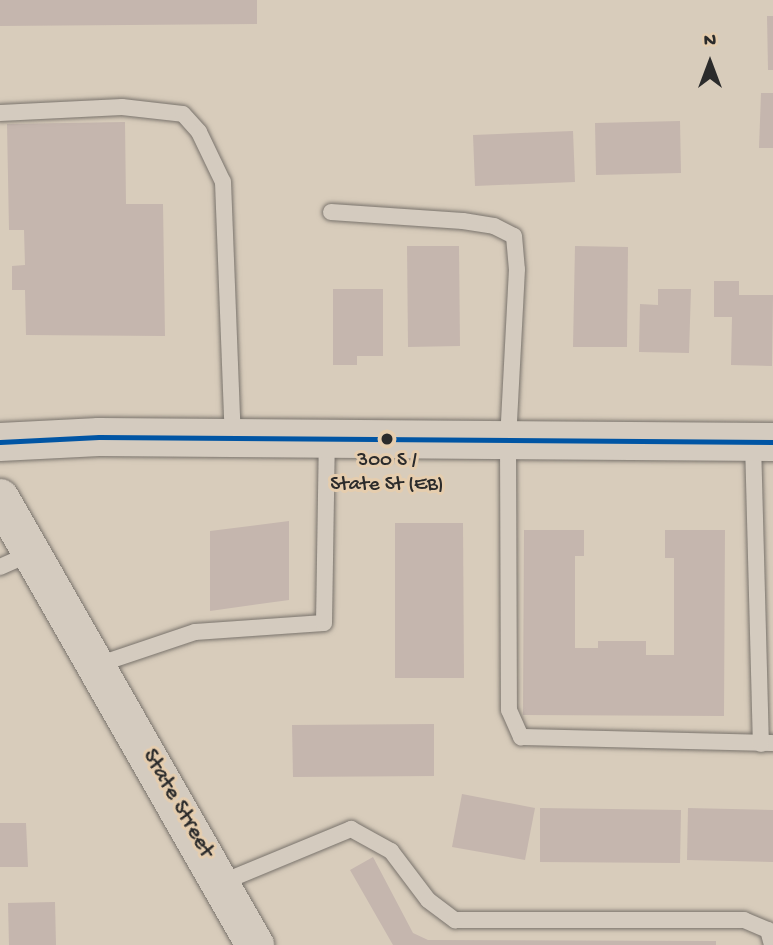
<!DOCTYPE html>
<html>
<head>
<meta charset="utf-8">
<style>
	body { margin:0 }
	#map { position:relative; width:773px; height:945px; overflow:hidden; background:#d8ccbb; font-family:"Gochi Hand",sans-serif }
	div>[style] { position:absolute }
	.building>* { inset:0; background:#c5b6ae }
	.roads { filter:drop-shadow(0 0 2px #79736c) drop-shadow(0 0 2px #79736c) }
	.lane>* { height:16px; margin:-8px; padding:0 8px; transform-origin:8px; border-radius:8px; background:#d4cbbf }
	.secondary>* { height:38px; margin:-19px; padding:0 19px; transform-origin:19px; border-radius:19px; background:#d4cbbf }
	.primary>* { height:38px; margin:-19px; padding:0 19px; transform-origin:19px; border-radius:19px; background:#d4cbbf }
	.bus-1>* { height:5px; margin:-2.5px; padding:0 2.5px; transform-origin:2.5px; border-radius:2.5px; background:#0055a4 }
	.dots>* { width:19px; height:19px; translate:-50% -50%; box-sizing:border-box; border:4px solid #e5cdae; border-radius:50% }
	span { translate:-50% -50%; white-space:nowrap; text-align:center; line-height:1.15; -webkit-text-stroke:6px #e5cdae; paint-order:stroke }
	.bus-label { font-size:21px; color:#2b2b2b }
	.street-label { font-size:23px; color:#2b2b2b }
	.north { position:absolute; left:675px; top:28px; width:70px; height:70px; -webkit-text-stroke:5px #e5cdae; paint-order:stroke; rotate:0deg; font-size:19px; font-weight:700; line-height:28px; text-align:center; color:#2b2b2b }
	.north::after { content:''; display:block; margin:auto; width:24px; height:32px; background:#2b2b2b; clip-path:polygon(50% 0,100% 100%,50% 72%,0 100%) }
</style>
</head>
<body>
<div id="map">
	<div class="building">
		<i style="clip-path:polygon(0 0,257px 0,257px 24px,0 26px)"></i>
		<i style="clip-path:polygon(767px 16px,773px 16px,773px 70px,768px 70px)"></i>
		<i style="clip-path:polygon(761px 93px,773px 93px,773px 148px,759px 148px)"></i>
		<i style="clip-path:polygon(680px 121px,681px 173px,596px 175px,595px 123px)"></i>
		<i style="clip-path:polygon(125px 122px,126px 204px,163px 204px,165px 336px,26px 335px,25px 290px,12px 290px,12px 266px,25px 265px,24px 230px,9px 230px,7px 124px)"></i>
		<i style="clip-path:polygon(573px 131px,575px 182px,475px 186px,473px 135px)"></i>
		<i style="clip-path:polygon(407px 246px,459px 246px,460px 346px,408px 347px)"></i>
		<i style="clip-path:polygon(575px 246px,628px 247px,627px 347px,573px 347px)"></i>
		<i style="clip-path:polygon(714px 281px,739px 281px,739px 295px,773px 295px,772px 366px,731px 365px,732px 317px,714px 317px)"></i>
		<i style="clip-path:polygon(333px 289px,383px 289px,383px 356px,357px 356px,357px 365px,333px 365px)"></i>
		<i style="clip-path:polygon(658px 289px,691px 289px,689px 353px,639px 352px,640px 304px,658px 305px)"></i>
		<i style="clip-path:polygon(289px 521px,289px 600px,210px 611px,210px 531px)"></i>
		<i style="clip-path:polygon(395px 523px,463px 523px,464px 678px,395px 678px)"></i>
		<i style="clip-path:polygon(524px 530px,584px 530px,584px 556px,575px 556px,575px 648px,598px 648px,598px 641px,646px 641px,646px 655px,674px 655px,674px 558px,665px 558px,665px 530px,725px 530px,724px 716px,523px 715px)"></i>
		<i style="clip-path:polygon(434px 724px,434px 776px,293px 777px,292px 725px)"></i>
		<i style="clip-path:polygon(462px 794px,535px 808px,525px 860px,452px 847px)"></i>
		<i style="clip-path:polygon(540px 808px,681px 810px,680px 863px,540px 862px)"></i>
		<i style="clip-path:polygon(688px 808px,773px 810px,773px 862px,687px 860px)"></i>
		<i style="clip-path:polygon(0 823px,26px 823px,28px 867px,0 867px)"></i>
		<i style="clip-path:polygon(373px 857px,413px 933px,428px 940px,716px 941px,716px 945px,393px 945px,350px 870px)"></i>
		<i style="clip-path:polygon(55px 902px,56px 945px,9px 945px,8px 903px)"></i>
	</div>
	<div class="roads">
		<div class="lane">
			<i style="left:0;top:113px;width:122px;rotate:-2.8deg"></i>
			<i style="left:122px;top:107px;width:61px;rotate:6.5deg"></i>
			<i style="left:183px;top:114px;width:24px;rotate:48deg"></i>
			<i style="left:199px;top:132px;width:55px;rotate:64.4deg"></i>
			<i style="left:223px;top:182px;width:256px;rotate:87.8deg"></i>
			<i style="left:331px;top:212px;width:132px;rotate:3.9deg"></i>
			<i style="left:463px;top:221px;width:31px;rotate:9deg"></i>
			<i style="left:494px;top:226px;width:22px;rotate:27deg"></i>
			<i style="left:514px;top:236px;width:33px;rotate:85deg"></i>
			<i style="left:517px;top:269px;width:171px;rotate:93deg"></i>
			<i style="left:508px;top:440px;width:270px;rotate:89.8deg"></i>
			<i style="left:509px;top:710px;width:30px;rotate:66deg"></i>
			<i style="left:521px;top:737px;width:252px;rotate:1.4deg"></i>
			<i style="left:753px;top:442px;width:302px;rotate:88.5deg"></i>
			<i style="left:0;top:567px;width:36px;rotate:-24deg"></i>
			<i style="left:97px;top:665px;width:103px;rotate:-18.6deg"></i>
			<i style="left:195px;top:632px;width:129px;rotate:-4deg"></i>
			<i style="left:324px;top:623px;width:184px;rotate:-89.1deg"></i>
			<i style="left:223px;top:882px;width:139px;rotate:-22.5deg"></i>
			<i style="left:351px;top:829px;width:46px;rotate:28.8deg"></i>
			<i style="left:391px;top:851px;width:61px;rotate:52.9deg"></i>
			<i style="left:428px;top:900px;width:34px;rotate:37deg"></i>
			<i style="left:455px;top:920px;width:289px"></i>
			<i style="left:744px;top:920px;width:26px;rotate:23deg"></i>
			<i style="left:768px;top:930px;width:16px;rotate:75deg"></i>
		</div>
		<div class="secondary">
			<i style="left:0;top:442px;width:99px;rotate:-2.9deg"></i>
			<i style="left:99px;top:437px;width:674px;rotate:0.43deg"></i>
		</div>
		<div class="primary">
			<i style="left:0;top:498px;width:515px;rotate:60.3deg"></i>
		</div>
	</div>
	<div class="bus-1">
		<i style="left:0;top:442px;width:99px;rotate:-2.9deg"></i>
		<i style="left:99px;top:437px;width:674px;rotate:0.43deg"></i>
	</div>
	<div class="dots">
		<i style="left:387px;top:439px;background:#2b2b2b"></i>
	</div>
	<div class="bus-label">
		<span style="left:387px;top:474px">300 S /<br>State St (EB)</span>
	</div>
	<div class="street-label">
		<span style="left:177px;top:804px;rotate:60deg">State Street</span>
	</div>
	<div class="north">N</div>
</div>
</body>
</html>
